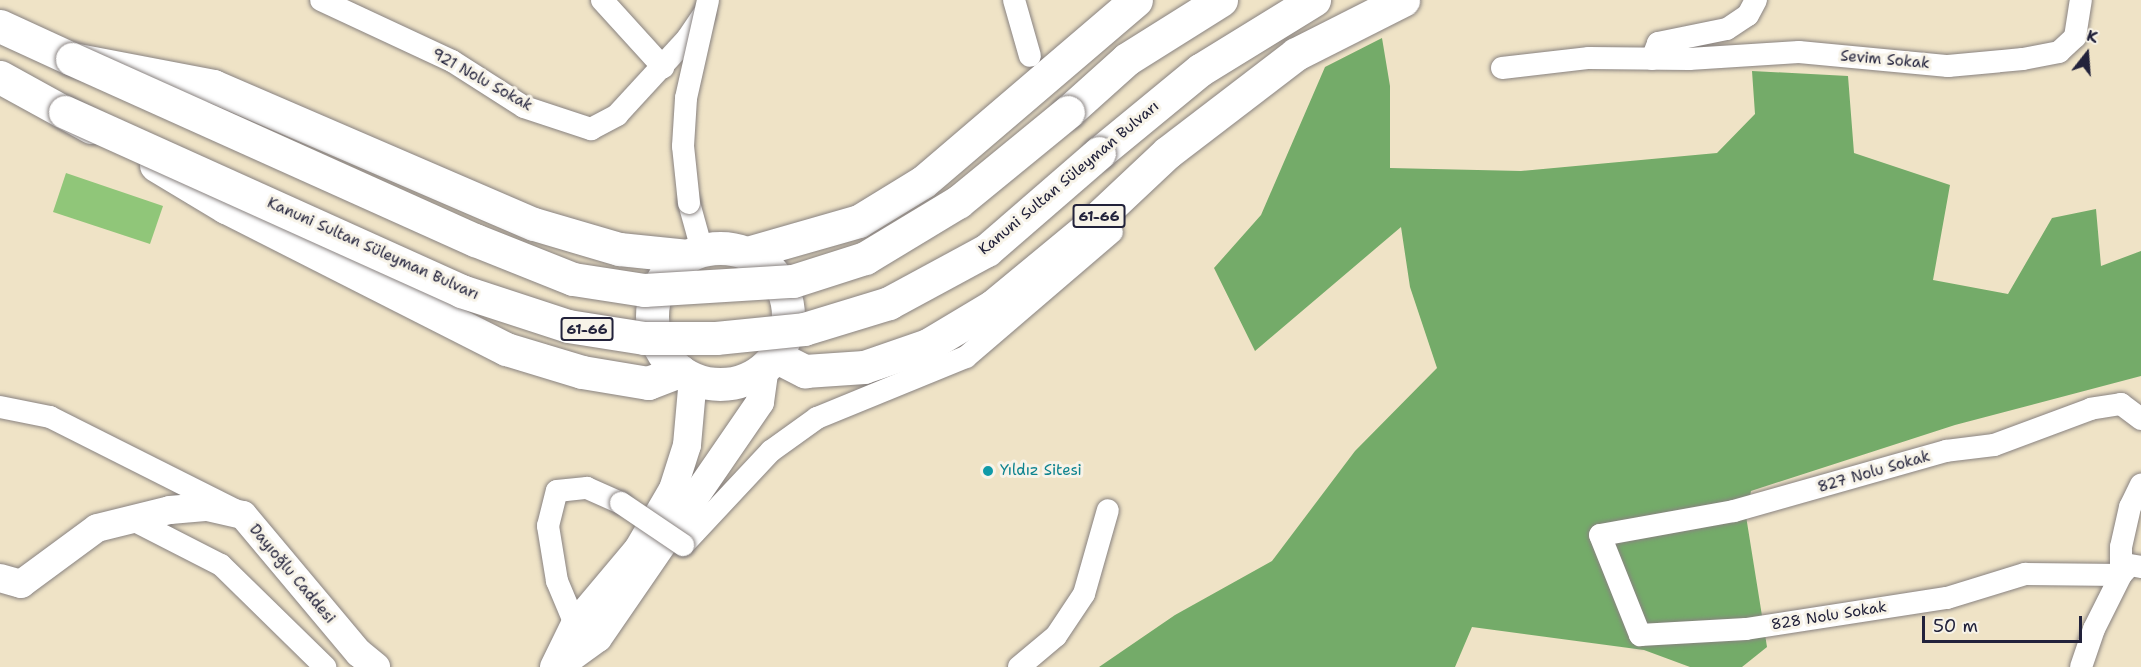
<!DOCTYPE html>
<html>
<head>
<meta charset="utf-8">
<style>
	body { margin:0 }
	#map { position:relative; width:2141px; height:667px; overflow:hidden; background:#efe3c6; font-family:"Shantell Sans",sans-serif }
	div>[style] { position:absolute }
	.green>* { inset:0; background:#90c679 }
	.forest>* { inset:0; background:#74ab69 }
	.roads { filter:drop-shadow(0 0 2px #888280) drop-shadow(0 0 2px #888280) }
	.minor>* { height:22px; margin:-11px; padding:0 11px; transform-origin:11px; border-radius:11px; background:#fff }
	.tertiary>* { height:28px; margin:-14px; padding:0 14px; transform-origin:14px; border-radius:14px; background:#fff }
	.primary>* { height:33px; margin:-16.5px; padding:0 16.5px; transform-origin:16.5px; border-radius:16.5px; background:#fff }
	.primary>.ring { margin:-16.5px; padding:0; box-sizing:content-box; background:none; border:33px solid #fff; border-radius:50% }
	.bridges { filter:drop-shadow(0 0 2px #888280) drop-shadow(0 0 2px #888280) }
	.minor-bridge>* { height:22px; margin:-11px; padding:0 11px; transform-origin:11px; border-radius:11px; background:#fff }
	.primary-bridge>* { height:33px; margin:-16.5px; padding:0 16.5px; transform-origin:16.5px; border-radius:16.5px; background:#fff }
	.dots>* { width:16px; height:16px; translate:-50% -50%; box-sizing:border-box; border:3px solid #f7f3e8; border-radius:50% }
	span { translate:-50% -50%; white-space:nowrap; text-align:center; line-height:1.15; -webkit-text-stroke:6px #f7f3e8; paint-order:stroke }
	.shield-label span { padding:2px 4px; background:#f7f3e8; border:2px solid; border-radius:4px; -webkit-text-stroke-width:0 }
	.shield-label { font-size:14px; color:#22223b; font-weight:700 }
	.street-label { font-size:15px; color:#22223b }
	.culture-label { font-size:15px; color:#0d838f }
	.left { translate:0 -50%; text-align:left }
	.north { position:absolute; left:2057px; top:24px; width:60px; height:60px; -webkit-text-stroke:4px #f7f3e8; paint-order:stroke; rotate:17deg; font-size:16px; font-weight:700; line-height:24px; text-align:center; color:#22223b }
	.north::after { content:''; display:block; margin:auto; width:21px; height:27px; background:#22223b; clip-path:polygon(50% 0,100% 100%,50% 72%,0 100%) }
	.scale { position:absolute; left:1922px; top:616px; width:160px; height:27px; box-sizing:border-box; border:3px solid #22223b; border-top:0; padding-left:8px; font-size:18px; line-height:21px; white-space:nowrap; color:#22223b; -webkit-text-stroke:4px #f7f3e8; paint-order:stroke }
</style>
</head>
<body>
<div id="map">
	<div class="green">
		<i style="clip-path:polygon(66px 173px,163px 206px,150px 244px,53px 212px)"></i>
	</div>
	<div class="forest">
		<i style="clip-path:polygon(1382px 38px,1390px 86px,1390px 168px,1521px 171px,1717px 153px,1755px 114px,1752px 71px,1848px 76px,1854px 153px,1950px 185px,1933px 280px,2008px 294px,2052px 218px,2096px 209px,2101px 266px,2141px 251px,2141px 376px,1955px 425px,1751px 491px,1746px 516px,1767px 647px,1742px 667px,1690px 667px,1644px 650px,1472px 627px,1455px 667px,1099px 667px,1175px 615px,1272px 561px,1355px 451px,1437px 368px,1410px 287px,1401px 227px,1255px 351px,1214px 268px,1261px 215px,1325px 67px)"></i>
	</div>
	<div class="roads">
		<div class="minor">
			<i style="left:321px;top:0;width:145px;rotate:25deg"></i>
			<i style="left:452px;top:61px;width:85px;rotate:32.6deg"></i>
			<i style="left:524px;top:107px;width:71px;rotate:18.2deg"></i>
			<i style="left:591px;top:129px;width:30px;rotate:-28deg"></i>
			<i style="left:617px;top:115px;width:103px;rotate:-47.4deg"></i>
			<i style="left:687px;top:39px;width:30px;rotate:-56deg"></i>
			<i style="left:602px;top:0;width:91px;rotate:47.7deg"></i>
			<i style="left:1014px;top:0;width:58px;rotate:74.1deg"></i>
			<i style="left:1652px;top:59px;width:17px;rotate:-69deg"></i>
			<i style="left:1658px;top:43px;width:70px;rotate:-11.5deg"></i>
			<i style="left:1727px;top:29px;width:25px;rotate:-34deg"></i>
			<i style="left:1748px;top:15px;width:17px;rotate:-62deg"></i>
			<i style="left:1502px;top:68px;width:88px;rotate:-6.6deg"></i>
			<i style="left:1589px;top:58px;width:100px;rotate:0.6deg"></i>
			<i style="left:1689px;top:59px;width:110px;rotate:-3.6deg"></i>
			<i style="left:1799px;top:52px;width:150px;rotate:5.4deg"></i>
			<i style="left:1948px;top:66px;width:75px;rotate:-5.3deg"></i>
			<i style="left:2023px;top:59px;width:37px;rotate:-11deg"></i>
			<i style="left:2059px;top:52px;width:22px;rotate:-43deg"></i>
			<i style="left:2075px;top:37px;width:37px;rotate:-81deg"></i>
			<i style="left:689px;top:203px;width:49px;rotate:74.5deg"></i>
			<i style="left:0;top:407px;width:51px;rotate:11.3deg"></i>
			<i style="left:50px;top:417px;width:205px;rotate:26.7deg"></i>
			<i style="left:2141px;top:419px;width:25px;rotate:-143deg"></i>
			<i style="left:2121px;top:404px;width:30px;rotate:171deg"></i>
			<i style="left:2091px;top:409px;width:103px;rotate:159.6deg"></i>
			<i style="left:1994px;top:445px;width:48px;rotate:172.9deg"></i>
			<i style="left:1946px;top:451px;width:220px;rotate:164.2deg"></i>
			<i style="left:1734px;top:511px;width:136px;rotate:169.8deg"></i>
			<i style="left:1600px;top:535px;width:108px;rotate:68.2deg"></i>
			<i style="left:1640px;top:635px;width:106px;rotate:-3.2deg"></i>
			<i style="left:1746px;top:629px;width:203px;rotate:-8.8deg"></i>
			<i style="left:1947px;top:598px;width:82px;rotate:-17.1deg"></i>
			<i style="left:2025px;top:574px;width:96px;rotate:0.6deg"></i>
			<i style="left:2121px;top:575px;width:13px;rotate:-48deg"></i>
			<i style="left:2130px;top:565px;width:11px;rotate:10deg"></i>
			<i style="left:131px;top:519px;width:101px;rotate:27.1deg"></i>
			<i style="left:221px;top:565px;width:146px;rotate:44.4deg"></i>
			<i style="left:683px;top:545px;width:129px;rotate:-46.9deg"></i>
			<i style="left:771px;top:451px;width:57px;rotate:-35.7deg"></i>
			<i style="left:817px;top:418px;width:161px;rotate:-22.3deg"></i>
			<i style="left:966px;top:357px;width:192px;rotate:-40.6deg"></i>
			<i style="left:575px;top:624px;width:47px;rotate:-112.7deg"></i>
			<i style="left:557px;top:581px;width:56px;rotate:-99.3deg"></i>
			<i style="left:548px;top:526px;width:36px;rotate:-76deg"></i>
			<i style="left:557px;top:491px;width:30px;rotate:-6deg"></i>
			<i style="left:587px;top:488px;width:37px;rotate:24deg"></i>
			<i style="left:1019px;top:667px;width:48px;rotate:-40deg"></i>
			<i style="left:1056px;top:636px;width:50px;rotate:-56.3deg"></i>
			<i style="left:1084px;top:594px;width:87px;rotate:-74.1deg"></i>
			<i style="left:2081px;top:667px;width:40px;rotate:-71.1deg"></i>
			<i style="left:2094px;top:629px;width:60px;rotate:-63.4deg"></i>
			<i style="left:2121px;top:575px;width:28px;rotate:-90deg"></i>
			<i style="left:2121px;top:547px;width:41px;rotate:-77.3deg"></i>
			<i style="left:2130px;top:507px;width:25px;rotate:-64deg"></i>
		</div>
		<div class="tertiary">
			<i style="left:0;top:578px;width:22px;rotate:16deg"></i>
			<i style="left:21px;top:584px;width:94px;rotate:-36.4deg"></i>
			<i style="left:97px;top:528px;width:75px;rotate:-13.9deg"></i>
			<i style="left:170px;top:510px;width:38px;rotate:-5deg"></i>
			<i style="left:208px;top:507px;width:36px;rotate:13deg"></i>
			<i style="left:243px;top:515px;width:180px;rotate:50deg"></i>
			<i style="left:359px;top:653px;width:22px;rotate:39deg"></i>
			<i style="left:554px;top:667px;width:48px;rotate:-64deg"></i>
			<i style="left:575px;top:624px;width:98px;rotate:-50deg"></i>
			<i style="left:638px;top:549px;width:69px;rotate:-59.7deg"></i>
			<i style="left:673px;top:489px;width:46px;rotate:-72.3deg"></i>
			<i style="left:687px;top:445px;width:67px;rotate:-84.9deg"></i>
			<i style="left:558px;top:667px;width:49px;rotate:-35.9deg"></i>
			<i style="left:598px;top:638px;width:286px;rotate:-55.5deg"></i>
			<i style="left:760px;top:402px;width:35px;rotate:-82deg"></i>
		</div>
		<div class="primary">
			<i style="left:0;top:26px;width:79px;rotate:24.6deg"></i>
			<i style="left:72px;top:59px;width:144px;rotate:10.8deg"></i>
			<i style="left:213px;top:86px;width:349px;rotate:23.3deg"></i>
			<i style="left:534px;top:224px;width:89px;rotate:16.4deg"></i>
			<i style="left:619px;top:249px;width:69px;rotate:5.8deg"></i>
			<i style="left:0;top:77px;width:104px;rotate:28.8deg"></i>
			<i style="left:1068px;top:112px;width:79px;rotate:-41.9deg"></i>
			<i style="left:1127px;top:59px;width:111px;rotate:-32.1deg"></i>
			<i style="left:1099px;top:153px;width:131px;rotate:-39.4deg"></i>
			<i style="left:1200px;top:70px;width:134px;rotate:-31.6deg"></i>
			<i style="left:156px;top:165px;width:82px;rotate:31deg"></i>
			<i style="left:226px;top:207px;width:314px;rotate:26.9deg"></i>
			<i style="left:506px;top:349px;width:79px;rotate:16.8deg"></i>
			<i style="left:582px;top:372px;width:67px;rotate:9.5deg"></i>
			<i style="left:648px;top:383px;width:34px;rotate:-21deg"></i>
			<i class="ring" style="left:652px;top:248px;width:103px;height:103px"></i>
			<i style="left:747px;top:253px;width:116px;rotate:-15.9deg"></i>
			<i style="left:859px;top:221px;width:75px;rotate:-31.4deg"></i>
			<i style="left:923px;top:182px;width:280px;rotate:-40.5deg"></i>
			<i style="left:775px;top:356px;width:34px;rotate:27deg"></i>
			<i style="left:805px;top:371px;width:59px;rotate:-3.9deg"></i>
			<i style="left:864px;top:367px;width:68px;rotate:-19deg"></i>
			<i style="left:928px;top:345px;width:76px;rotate:-31deg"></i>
			<i style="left:993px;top:306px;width:121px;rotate:-39.6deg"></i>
			<i style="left:1086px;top:229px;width:112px;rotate:-43.2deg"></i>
			<i style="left:1168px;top:152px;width:161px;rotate:-37.4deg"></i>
			<i style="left:1296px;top:54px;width:120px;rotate:-26.8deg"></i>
		</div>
	</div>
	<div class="bridges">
		<div class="minor-bridge">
			<i style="left:689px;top:203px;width:57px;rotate:-96deg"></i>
			<i style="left:683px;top:146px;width:48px;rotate:-86.4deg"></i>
			<i style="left:686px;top:98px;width:100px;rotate:-77.3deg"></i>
			<i style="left:621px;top:503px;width:75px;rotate:34.1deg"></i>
		</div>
		<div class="primary-bridge">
			<i style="left:72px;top:59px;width:442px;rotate:24.2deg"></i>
			<i style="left:475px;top:240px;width:105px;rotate:21.7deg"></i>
			<i style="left:573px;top:279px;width:72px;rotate:8.8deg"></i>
			<i style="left:644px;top:290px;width:149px;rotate:-3.5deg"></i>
			<i style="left:793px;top:281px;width:76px;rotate:-17.7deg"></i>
			<i style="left:865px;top:258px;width:109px;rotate:-31.1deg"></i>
			<i style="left:958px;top:202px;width:142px;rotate:-39.3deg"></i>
			<i style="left:65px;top:112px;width:435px;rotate:24.3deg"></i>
			<i style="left:461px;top:291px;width:113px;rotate:18.1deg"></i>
			<i style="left:568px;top:326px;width:77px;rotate:9deg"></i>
			<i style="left:644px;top:338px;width:72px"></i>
			<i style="left:716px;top:338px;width:88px;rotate:-5.8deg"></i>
			<i style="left:804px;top:329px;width:89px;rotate:-17deg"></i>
			<i style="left:889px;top:303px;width:111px;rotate:-28.4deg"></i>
			<i style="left:987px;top:250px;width:148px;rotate:-40.9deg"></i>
		</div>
	</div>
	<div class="dots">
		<i style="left:988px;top:471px;background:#0f9aa8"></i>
	</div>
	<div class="shield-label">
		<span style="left:1099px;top:216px">61-66</span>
		<span style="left:587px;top:329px">61-66</span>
	</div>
	<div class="street-label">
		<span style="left:1885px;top:60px;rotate:5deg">Sevim Sokak</span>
		<span style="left:482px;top:80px;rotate:29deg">921 Nolu Sokak</span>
		<span style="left:1069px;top:178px;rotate:-40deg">Kanuni Sultan Süleyman Bulvarı</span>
		<span style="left:373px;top:249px;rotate:24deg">Kanuni Sultan Süleyman Bulvarı</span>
		<span style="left:1874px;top:472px;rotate:-16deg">827 Nolu Sokak</span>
		<span style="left:292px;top:574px;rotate:50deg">Dayıoğlu Caddesi</span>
		<span style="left:1829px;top:616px;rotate:-9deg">828 Nolu Sokak</span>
	</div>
	<div class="culture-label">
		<span class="left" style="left:1000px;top:471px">Yıldız Sitesi</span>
	</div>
	<div class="north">K</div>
	<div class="scale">50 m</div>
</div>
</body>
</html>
